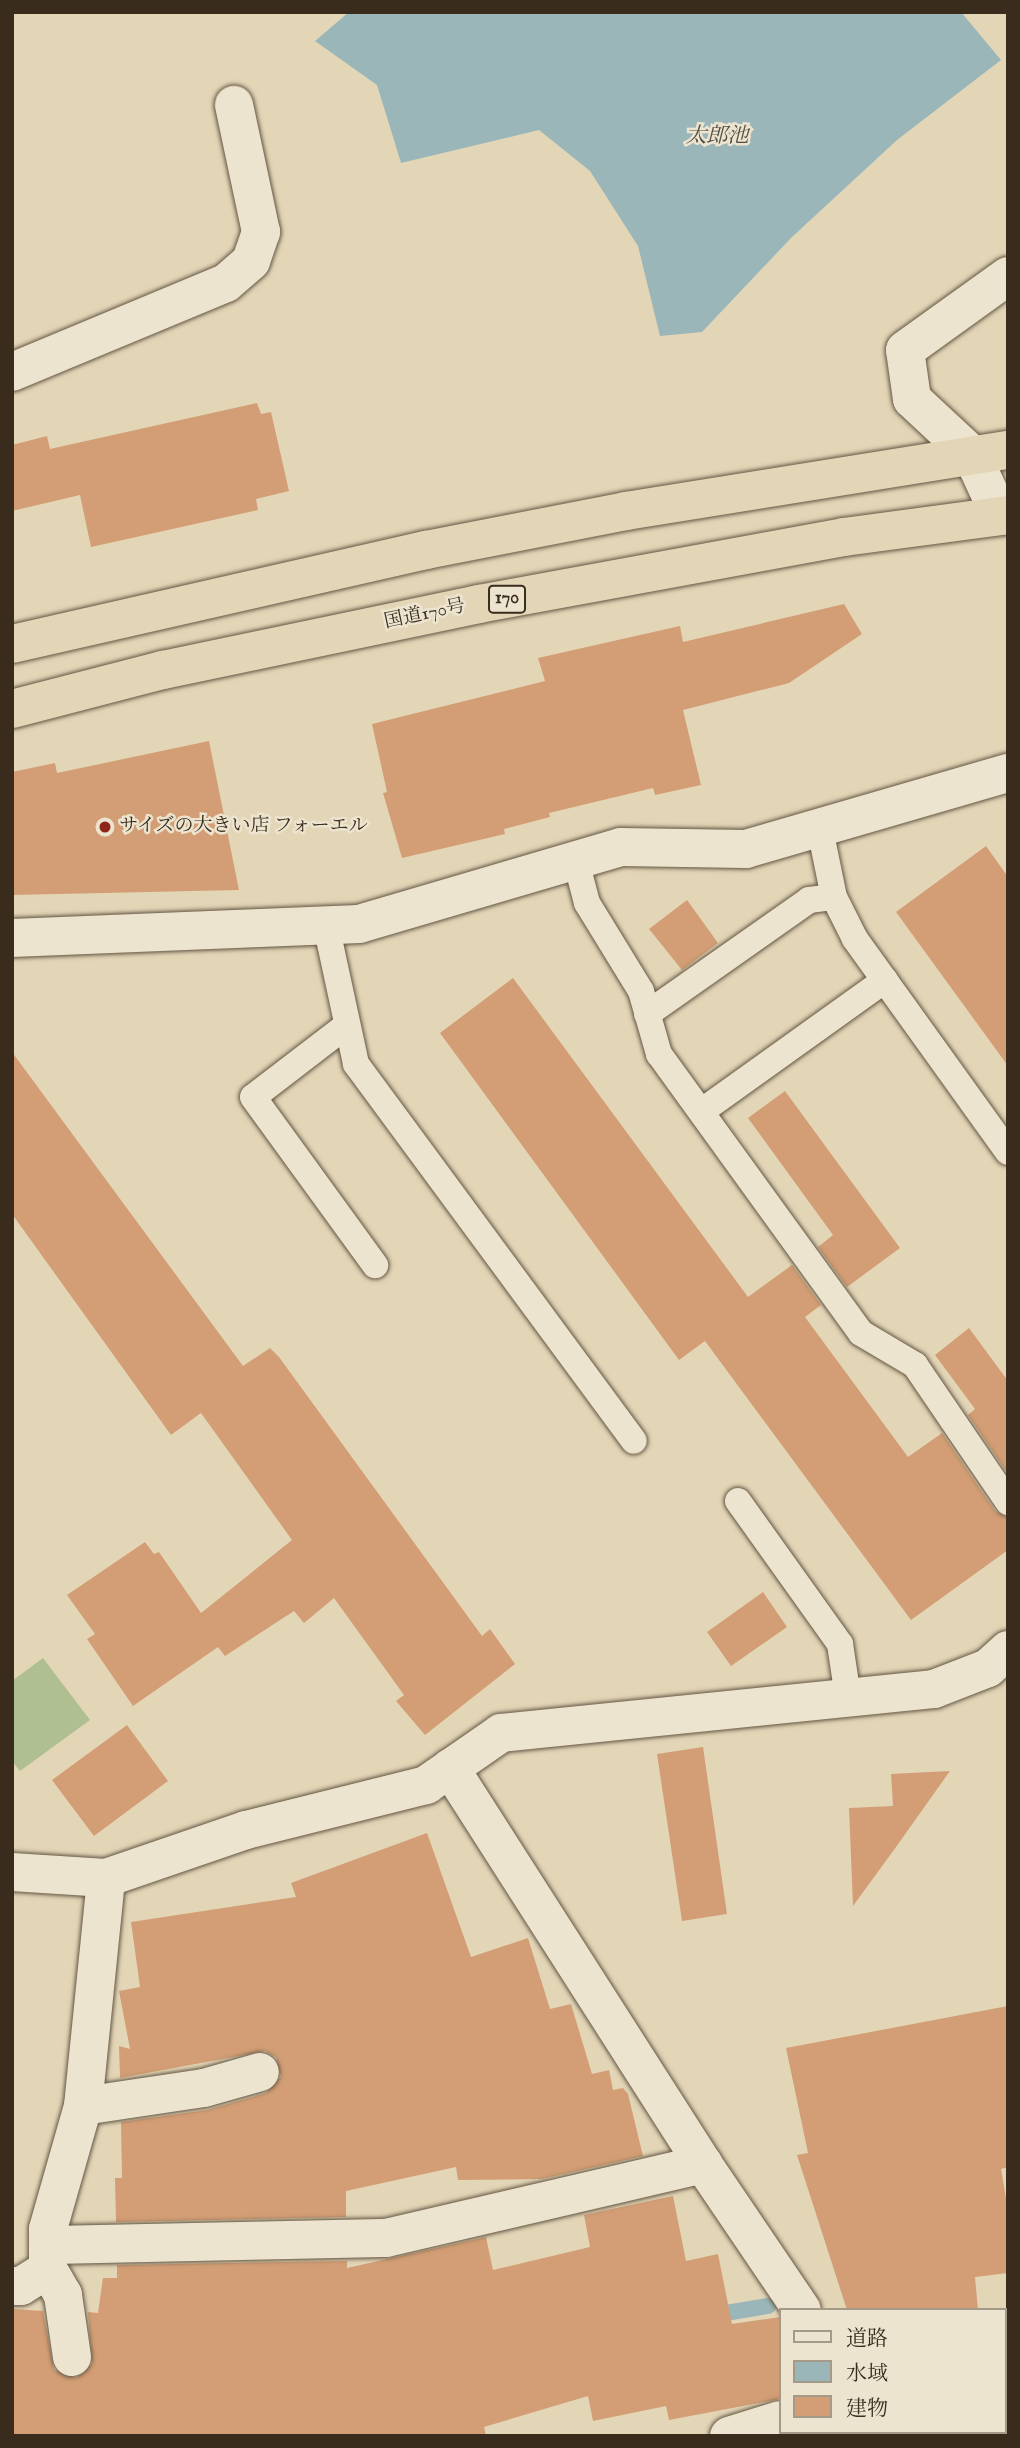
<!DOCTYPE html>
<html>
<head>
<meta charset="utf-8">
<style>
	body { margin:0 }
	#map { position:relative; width:1020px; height:2448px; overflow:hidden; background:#e3d6b7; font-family:"IM FELL English","Noto Serif JP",serif }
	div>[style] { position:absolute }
	.green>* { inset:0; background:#afbf92 }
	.water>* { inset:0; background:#9ab6b9 }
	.stream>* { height:16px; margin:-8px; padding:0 8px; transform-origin:8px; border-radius:8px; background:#9ab6b9 }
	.building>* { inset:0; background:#d39e75 }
	.roads { filter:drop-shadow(0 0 2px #645643) drop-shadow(0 0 2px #645643) }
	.lane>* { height:26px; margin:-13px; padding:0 13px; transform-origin:13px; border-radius:13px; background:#ede4d0 }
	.street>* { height:38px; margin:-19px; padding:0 19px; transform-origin:19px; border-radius:19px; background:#ede4d0 }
	.secondary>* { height:38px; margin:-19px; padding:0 19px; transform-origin:19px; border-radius:19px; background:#ede4d0 }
	.highway>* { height:38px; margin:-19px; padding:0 19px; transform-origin:19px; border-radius:19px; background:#e3d6b7 }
	.dots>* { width:19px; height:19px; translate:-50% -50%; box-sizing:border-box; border:4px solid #ede4d0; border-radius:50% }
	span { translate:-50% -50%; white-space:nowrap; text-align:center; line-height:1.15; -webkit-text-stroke:5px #ede4d0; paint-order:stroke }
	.shield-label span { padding:2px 5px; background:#ede4d0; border:2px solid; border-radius:5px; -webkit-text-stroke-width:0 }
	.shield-label { font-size:18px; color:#392c1c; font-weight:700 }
	.street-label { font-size:19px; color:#392c1c }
	.poi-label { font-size:19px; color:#392c1c }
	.left { translate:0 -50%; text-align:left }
	.water-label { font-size:21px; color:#514e43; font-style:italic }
	.frame { position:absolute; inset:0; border:14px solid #392c1c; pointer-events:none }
	.legend { position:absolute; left:779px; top:2308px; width:228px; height:126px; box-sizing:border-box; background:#ede4d0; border:2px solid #a59a88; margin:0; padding:9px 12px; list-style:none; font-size:21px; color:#392c1c }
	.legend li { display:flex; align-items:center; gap:14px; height:35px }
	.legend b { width:35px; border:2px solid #a59a88 }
</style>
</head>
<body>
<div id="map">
	<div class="green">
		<i style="clip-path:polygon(43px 1658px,90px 1720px,20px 1771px,12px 1761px,12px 1681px)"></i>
	</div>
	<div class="water">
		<i style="clip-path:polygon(349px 12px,961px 12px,1001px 60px,897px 140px,791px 238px,702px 332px,660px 336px,638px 246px,590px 171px,539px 130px,401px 163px,377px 85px,315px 41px)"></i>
	</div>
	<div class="stream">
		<i style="left:708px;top:2316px;width:61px;rotate:-9.5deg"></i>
	</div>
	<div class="building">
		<i style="clip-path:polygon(257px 403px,261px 414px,271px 412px,289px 491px,256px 499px,258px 510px,91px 547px,80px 495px,12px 511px,12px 445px,47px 436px,50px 449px)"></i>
		<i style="clip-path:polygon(844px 604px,862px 634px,789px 683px,683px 710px,701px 785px,655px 795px,653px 788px,549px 813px,550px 817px,504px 829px,505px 834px,402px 858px,383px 793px,387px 792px,372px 724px,545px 681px,538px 658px,680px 626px,683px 642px)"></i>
		<i style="clip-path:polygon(209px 741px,239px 890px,12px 895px,12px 772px,55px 763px,57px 773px)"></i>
		<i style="clip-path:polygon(986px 846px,1008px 877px,1008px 1066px,896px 912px)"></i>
		<i style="clip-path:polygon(687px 900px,718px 943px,682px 970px,649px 929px)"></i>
		<i style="clip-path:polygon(513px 978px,748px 1297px,792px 1265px,821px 1305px,805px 1317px,908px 1457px,942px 1433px,995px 1511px,1008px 1518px,1008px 1550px,911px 1620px,705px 1341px,679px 1360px,440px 1033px)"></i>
		<i style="clip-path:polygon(12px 1052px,243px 1366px,270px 1348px,279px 1357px,482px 1636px,490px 1629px,515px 1664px,425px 1735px,396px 1701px,404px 1695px,334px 1598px,304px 1623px,294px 1611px,225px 1656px,218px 1647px,133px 1706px,87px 1639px,95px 1634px,67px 1595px,145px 1542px,154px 1554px,159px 1552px,201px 1613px,292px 1540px,201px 1413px,171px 1435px,12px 1214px)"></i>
		<i style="clip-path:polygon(785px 1091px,900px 1248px,847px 1287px,818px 1247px,833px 1235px,748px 1118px)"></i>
		<i style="clip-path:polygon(969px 1328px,1008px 1381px,1008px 1474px,968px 1415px,975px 1409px,935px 1355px)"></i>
		<i style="clip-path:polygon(763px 1592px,787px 1627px,731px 1666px,707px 1632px)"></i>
		<i style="clip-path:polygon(127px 1725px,168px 1781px,94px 1836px,52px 1780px)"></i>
		<i style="clip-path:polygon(703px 1747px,727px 1914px,682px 1921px,657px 1754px)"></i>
		<i style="clip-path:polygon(950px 1771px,896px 1847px,853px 1906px,849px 1808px,893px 1806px,891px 1774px)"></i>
		<i style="clip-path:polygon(427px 1833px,471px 1957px,528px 1938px,550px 2009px,571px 2004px,592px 2074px,609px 2070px,613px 2090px,623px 2088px,628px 2094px,643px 2156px,542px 2179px,458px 2180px,456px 2167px,346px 2191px,346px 2217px,116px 2222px,115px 2178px,122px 2178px,121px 2122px,207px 2110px,266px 2093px,281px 2077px,276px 2057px,265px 2051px,120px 2078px,119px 2046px,130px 2049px,119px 1991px,140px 1987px,131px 1922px,296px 1897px,291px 1883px)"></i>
		<i style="clip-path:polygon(1008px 2006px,1008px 2167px,1001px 2169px,1008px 2210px,1008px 2273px,975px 2277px,978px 2310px,847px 2310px,797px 2155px,808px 2153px,786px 2048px)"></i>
		<i style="clip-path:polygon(673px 2196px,686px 2261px,718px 2254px,732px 2324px,780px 2317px,780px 2399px,669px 2420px,666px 2406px,593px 2421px,588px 2396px,484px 2427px,486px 2436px,12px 2436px,12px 2309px,43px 2311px,54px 2370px,76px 2378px,92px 2364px,88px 2312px,98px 2313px,103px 2278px,117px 2278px,117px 2265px,347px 2261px,347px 2268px,486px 2237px,493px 2270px,590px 2247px,584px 2215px)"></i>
	</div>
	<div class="roads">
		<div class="lane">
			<i style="left:820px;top:829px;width:69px;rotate:78.4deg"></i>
			<i style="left:834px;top:897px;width:47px;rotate:63.4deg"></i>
			<i style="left:855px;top:939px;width:262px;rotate:54.3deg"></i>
			<i style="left:576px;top:861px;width:43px;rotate:75.3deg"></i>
			<i style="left:587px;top:903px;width:103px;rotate:58.5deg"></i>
			<i style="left:641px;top:991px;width:66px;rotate:74.1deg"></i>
			<i style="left:659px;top:1054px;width:344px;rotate:54.1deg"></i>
			<i style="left:861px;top:1333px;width:63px;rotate:30.7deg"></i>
			<i style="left:915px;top:1365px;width:166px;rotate:55.8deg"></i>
			<i style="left:326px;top:925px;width:142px;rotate:77.8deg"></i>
			<i style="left:356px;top:1064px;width:468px;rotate:53.6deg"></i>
			<i style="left:647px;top:1014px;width:198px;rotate:-35.1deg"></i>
			<i style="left:809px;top:900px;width:25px;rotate:-7deg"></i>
			<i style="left:347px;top:1025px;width:118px;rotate:142.5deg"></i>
			<i style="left:253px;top:1097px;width:208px;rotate:54deg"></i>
			<i style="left:702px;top:1111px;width:225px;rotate:-35.6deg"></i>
			<i style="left:738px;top:1501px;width:176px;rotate:54.5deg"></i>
			<i style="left:840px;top:1644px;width:54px;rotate:81.4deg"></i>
		</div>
		<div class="street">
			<i style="left:12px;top:372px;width:232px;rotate:-22.6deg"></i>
			<i style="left:226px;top:283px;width:33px;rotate:-41deg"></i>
			<i style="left:251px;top:261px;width:31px;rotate:-71deg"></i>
			<i style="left:261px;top:232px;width:130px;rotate:-102deg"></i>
			<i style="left:1000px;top:516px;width:67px;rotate:-114.7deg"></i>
			<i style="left:972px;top:455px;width:82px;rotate:-137deg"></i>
			<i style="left:912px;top:399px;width:49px;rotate:-98.1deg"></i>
			<i style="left:905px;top:350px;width:127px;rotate:-35.7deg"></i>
			<i style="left:83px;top:2106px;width:122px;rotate:-8.5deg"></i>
			<i style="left:204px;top:2088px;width:58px;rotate:-15.9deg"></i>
			<i style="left:48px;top:2245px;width:338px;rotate:-1.2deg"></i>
			<i style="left:386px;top:2238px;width:326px;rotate:-13.1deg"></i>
			<i style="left:12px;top:2286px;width:9px"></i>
			<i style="left:21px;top:2286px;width:32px;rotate:-32deg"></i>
			<i style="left:1004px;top:2356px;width:4px;rotate:-14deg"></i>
			<i style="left:72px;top:2357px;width:63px;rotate:-98.3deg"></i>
			<i style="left:63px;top:2295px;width:30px;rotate:-120deg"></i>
			<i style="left:48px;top:2269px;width:40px;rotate:-90deg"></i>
			<i style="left:48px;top:2229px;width:128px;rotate:-74.1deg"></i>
			<i style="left:83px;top:2106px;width:229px;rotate:-84.2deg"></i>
			<i style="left:883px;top:2432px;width:5px;rotate:53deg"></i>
			<i style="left:729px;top:2436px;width:53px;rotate:-17.4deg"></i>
		</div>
		<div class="secondary">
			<i style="left:12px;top:938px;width:347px;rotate:-2.3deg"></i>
			<i style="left:359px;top:924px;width:273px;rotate:-16.4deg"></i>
			<i style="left:621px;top:847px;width:125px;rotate:0.9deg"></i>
			<i style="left:746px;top:849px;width:273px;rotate:-16.2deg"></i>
			<i style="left:450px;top:1768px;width:470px;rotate:57.4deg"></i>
			<i style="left:703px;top:2164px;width:176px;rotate:55.9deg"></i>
			<i style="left:12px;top:1872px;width:94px;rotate:3.7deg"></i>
			<i style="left:106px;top:1878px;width:148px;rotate:-18.9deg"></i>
			<i style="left:246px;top:1830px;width:186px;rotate:-14deg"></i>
			<i style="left:426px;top:1785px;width:91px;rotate:-34.7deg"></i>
			<i style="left:501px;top:1733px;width:435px;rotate:-5.8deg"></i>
			<i style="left:934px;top:1689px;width:58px;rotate:-21.3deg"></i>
			<i style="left:988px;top:1668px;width:27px;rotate:-42deg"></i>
		</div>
		<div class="highway">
			<i style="left:12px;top:644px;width:425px;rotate:-12.8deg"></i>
			<i style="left:426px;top:550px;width:204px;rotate:-11deg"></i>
			<i style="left:626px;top:511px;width:387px;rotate:-9.1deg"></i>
			<i style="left:12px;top:709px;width:156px;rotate:-14.5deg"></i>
			<i style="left:163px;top:670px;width:323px;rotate:-11.8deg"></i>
			<i style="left:479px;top:604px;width:371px;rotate:-10.4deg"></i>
			<i style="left:844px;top:537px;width:165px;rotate:-7.6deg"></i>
		</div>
	</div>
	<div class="dots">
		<i style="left:105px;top:827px;background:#8f2418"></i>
	</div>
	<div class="shield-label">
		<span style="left:507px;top:599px">170</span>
	</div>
	<div class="street-label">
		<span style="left:425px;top:615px;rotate:-12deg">国道170号</span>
	</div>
	<div class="poi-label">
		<span class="left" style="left:119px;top:827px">サイズの大きい店 フォーエル</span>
	</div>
	<div class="water-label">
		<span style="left:717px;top:137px">太郎池</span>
	</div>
	<div class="frame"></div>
	<ul class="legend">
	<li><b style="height:9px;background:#ede4d0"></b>道路</li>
	<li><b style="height:19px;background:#9ab6b9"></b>水域</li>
	<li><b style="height:19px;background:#d39e75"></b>建物</li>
	</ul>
</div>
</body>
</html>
